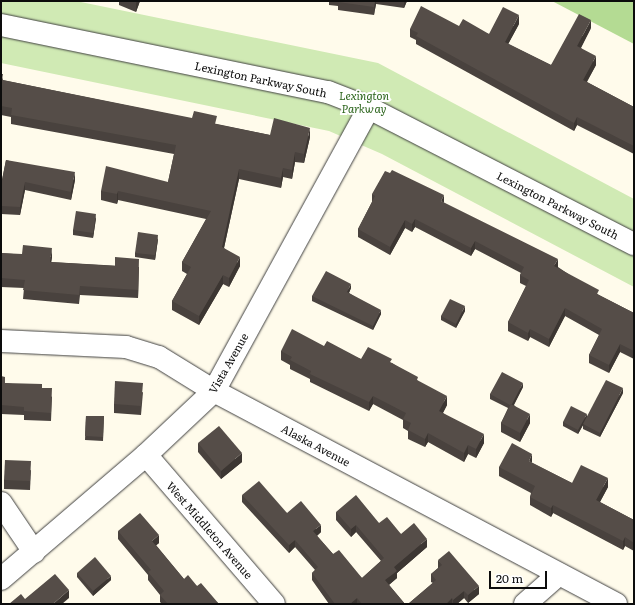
<!DOCTYPE html>
<html>
<head>
<meta charset="utf-8">
<style>
	body { margin:0 }
	#map { position:relative; width:635px; height:605px; overflow:hidden; background:#fffbeb; font-family:Literata,serif }
	div>[style] { position:absolute }
	.green>* { inset:0; background:#d0eab4 }
	.forest>* { inset:0; background:#b4db93 }
	.roads { filter:drop-shadow(0 0 1px #3f3f3f) drop-shadow(0 0 1px #3f3f3f) }
	.minor>* { height:22px; margin:-11px; padding:0 11px; transform-origin:11px; border-radius:11px; background:#fff }
	.wall>* { inset:0; background:#49423e }
	.shaded-wall>* { inset:0; background:#3c3632 }
	.building>* { inset:0; background:#554d48 }
	span { translate:-50% -50%; white-space:nowrap; text-align:center; line-height:1.15; -webkit-text-stroke:4px #fff; paint-order:stroke }
	.street-label { font-size:11px; color:#0c0c0c }
	.park-label { font-size:11px; color:#2b641b; font-style:italic }
	.frame { position:absolute; inset:0; border:2px solid #0c0c0c; pointer-events:none }
	.scale { position:absolute; left:489px; top:571px; width:58px; height:18px; box-sizing:border-box; border:2px solid #0c0c0c; border-top:0; padding-left:5px; font-size:12px; line-height:14px; white-space:nowrap; color:#0c0c0c; -webkit-text-stroke:3px #fff; paint-order:stroke }
</style>
</head>
<body>
<div id="map">
	<div class="green">
		<i style="clip-path:polygon(1px 1px,76px 1px,378px 63px,634px 199px,634px 287px,382px 154px,329px 131px,1px 63px)"></i>
	</div>
	<div class="forest">
		<i style="clip-path:polygon(552px 1px,634px 1px,634px 44px)"></i>
	</div>
	<div class="roads">
		<div class="minor">
			<i style="left:1px;top:25px;width:334px;rotate:11.6deg"></i>
			<i style="left:328px;top:92px;width:44px;rotate:21.3deg"></i>
			<i style="left:369px;top:108px;width:298px;rotate:27.2deg"></i>
			<i style="left:1px;top:341px;width:125px;rotate:2.7deg"></i>
			<i style="left:126px;top:347px;width:34px;rotate:17deg"></i>
			<i style="left:159px;top:357px;width:65px;rotate:31.7deg"></i>
			<i style="left:214px;top:391px;width:455px;rotate:27.9deg"></i>
			<i style="left:146px;top:455px;width:196px;rotate:49.3deg"></i>
			<i style="left:1px;top:503px;width:59px;rotate:56deg"></i>
			<i style="left:1px;top:579px;width:191px;rotate:-40.5deg"></i>
			<i style="left:146px;top:455px;width:93px;rotate:-43.3deg"></i>
			<i style="left:214px;top:391px;width:323px;rotate:-61.3deg"></i>
			<i style="left:525px;top:604px;width:45px;rotate:-41.4deg"></i>
		</div>
	</div>
	<div class="wall">
		<i style="clip-path:polygon(119px 1px,140px 1px,136px 12px,119px 5px)"></i>
		<i style="clip-path:polygon(329px 1px,407px 1px,404px 8px,376px 4px,374px 15px,338px 10px,338px 6px,329px 5px)"></i>
		<i style="clip-path:polygon(519px 24px,508px 44px,551px 65px,591px 28px,581px 48px,596px 65px,587px 82px,634px 107px,634px 154px,577px 125px,574px 131px,416px 44px,416px 40px,410px 37px,410px 29px,459px 26px,489px 34px)"></i>
		<i style="clip-path:polygon(1px 74px,3px 80px,217px 124px,270px 135px,310px 137px,304px 163px,295px 162px,292px 179px,283px 177px,281px 188px,239px 179px,224px 248px,240px 266px,229px 287px,223px 284px,199px 325px,172px 310px,172px 301px,187px 274px,182px 271px,182px 262px,206px 219px,118px 200px,117px 204px,101px 200px,101px 191px,168px 182px,174px 154px,11px 124px,11px 117px,1px 115px)"></i>
		<i style="clip-path:polygon(6px 160px,75px 180px,71px 200px,25px 190px,20px 215px,1px 214px,1px 185px)"></i>
		<i style="clip-path:polygon(372px 194px,444px 203px,558px 267px,599px 295px,634px 313px,634px 359px,620px 352px,609px 373px,589px 363px,589px 355px,599px 335px,565px 316px,549px 347px,530px 337px,528px 341px,508px 331px,508px 322px,526px 286px,520px 283px,520px 275px,521px 273px,475px 249px,471px 256px,415px 227px,412px 232px,405px 228px,390px 255px,358px 237px,358px 229px,372px 202px)"></i>
		<i style="clip-path:polygon(96px 218px,93px 238px,73px 235px,73px 230px)"></i>
		<i style="clip-path:polygon(158px 239px,155px 260px,135px 257px,135px 253px)"></i>
		<i style="clip-path:polygon(1px 253px,52px 257px,51px 262px,139px 267px,138px 298px,80px 295px,79px 304px,23px 299px,24px 288px,1px 287px)"></i>
		<i style="clip-path:polygon(351px 288px,349px 293px,381px 314px,373px 330px,312px 301px,312px 296px)"></i>
		<i style="clip-path:polygon(465px 311px,456px 328px,441px 320px,441px 316px)"></i>
		<i style="clip-path:polygon(324px 346px,361px 359px,392px 363px,418px 381px,447px 405px,443px 413px,484px 443px,476px 458px,468px 454px,464px 462px,428px 442px,425px 447px,408px 439px,408px 431px,403px 428px,403px 420px,373px 404px,369px 411px,310px 382px,310px 379px,290px 369px,290px 365px,281px 360px,281px 351px)"></i>
		<i style="clip-path:polygon(1px 376px,5px 383px,42px 388px,52px 397px,51px 421px,24px 420px,24px 415px,1px 414px)"></i>
		<i style="clip-path:polygon(523px 387px,514px 405px,530px 423px,520px 442px,501px 432px,501px 423px,508px 408px,490px 399px,490px 394px)"></i>
		<i style="clip-path:polygon(143px 392px,141px 415px,114px 413px,114px 404px)"></i>
		<i style="clip-path:polygon(623px 393px,600px 437px,583px 429px,583px 425px,578px 434px,563px 426px,563px 422px,587px 417px)"></i>
		<i style="clip-path:polygon(86px 416px,104px 416px,103px 441px,85px 440px)"></i>
		<i style="clip-path:polygon(198px 443px,242px 462px,221px 479px,198px 452px)"></i>
		<i style="clip-path:polygon(532px 463px,572px 483px,608px 487px,600px 502px,634px 520px,634px 551px,625px 546px,623px 550px,553px 513px,551px 517px,530px 505px,530px 497px,531px 493px,499px 476px,499px 467px)"></i>
		<i style="clip-path:polygon(31px 470px,30px 490px,4px 489px,4px 480px)"></i>
		<i style="clip-path:polygon(242px 495px,287px 513px,321px 532px,317px 536px,333px 554px,362px 578px,381px 561px,356px 532px,351px 537px,336px 520px,336px 512px,379px 523px,427px 547px,397px 573px,397px 578px,389px 585px,405px 604px,329px 604px,312px 580px,312px 573px,315px 570px,295px 547px,289px 553px,242px 502px)"></i>
		<i style="clip-path:polygon(118px 531px,159px 543px,156px 545px,184px 579px,197px 586px,219px 604px,162px 604px,160px 602px,160px 595px,148px 580px,148px 575px,118px 539px)"></i>
		<i style="clip-path:polygon(438px 560px,479px 594px,468px 603px,464px 598px,457px 604px,408px 604px,433px 583px,431px 582px,431px 574px,438px 568px)"></i>
		<i style="clip-path:polygon(77px 573px,111px 580px,93px 596px,77px 577px)"></i>
	</div>
	<div class="shaded-wall">
		<i style="clip-path:polygon(137px 1px,140px 1px,136px 12px,136px 3px)"></i>
		<i style="clip-path:polygon(375px 1px,376px 1px,376px 4px,374px 15px)"></i>
		<i style="clip-path:polygon(404px 1px,407px 1px,404px 8px)"></i>
		<i style="clip-path:polygon(519px 15px,519px 24px,505px 50px,505px 42px)"></i>
		<i style="clip-path:polygon(591px 20px,591px 28px,577px 55px,577px 46px)"></i>
		<i style="clip-path:polygon(596px 56px,596px 65px,583px 88px,583px 80px)"></i>
		<i style="clip-path:polygon(577px 117px,577px 125px,574px 131px,574px 123px)"></i>
		<i style="clip-path:polygon(310px 128px,310px 137px,304px 163px,304px 154px)"></i>
		<i style="clip-path:polygon(295px 152px,295px 162px,292px 179px,292px 170px)"></i>
		<i style="clip-path:polygon(283px 168px,283px 177px,281px 188px,281px 178px)"></i>
		<i style="clip-path:polygon(239px 169px,239px 179px,222px 257px,222px 247px)"></i>
		<i style="clip-path:polygon(75px 172px,75px 180px,71px 200px,71px 192px)"></i>
		<i style="clip-path:polygon(25px 182px,25px 190px,20px 215px,20px 207px)"></i>
		<i style="clip-path:polygon(118px 191px,118px 200px,117px 204px,117px 194px)"></i>
		<i style="clip-path:polygon(444px 195px,444px 203px,441px 201px)"></i>
		<i style="clip-path:polygon(96px 214px,96px 218px,93px 238px,93px 233px)"></i>
		<i style="clip-path:polygon(415px 219px,415px 227px,412px 232px,412px 224px)"></i>
		<i style="clip-path:polygon(405px 220px,405px 228px,390px 255px,390px 247px)"></i>
		<i style="clip-path:polygon(158px 235px,158px 239px,155px 260px,155px 255px)"></i>
		<i style="clip-path:polygon(475px 241px,475px 249px,471px 256px,471px 248px)"></i>
		<i style="clip-path:polygon(52px 248px,52px 257px,50px 271px,50px 262px)"></i>
		<i style="clip-path:polygon(240px 257px,240px 266px,229px 287px,229px 278px)"></i>
		<i style="clip-path:polygon(139px 259px,139px 267px,138px 298px,138px 290px)"></i>
		<i style="clip-path:polygon(558px 259px,558px 267px,554px 274px,554px 266px)"></i>
		<i style="clip-path:polygon(223px 275px,223px 284px,199px 325px,199px 316px)"></i>
		<i style="clip-path:polygon(351px 284px,351px 288px,347px 297px,347px 292px)"></i>
		<i style="clip-path:polygon(465px 306px,465px 311px,456px 328px,456px 324px)"></i>
		<i style="clip-path:polygon(565px 308px,565px 316px,549px 347px,549px 339px)"></i>
		<i style="clip-path:polygon(381px 310px,381px 314px,373px 330px,373px 326px)"></i>
		<i style="clip-path:polygon(530px 329px,530px 337px,528px 341px,528px 333px)"></i>
		<i style="clip-path:polygon(620px 344px,620px 352px,609px 373px,609px 365px)"></i>
		<i style="clip-path:polygon(523px 383px,523px 387px,511px 410px,511px 405px)"></i>
		<i style="clip-path:polygon(623px 388px,623px 393px,600px 437px,600px 433px)"></i>
		<i style="clip-path:polygon(373px 396px,373px 404px,369px 411px,369px 402px)"></i>
		<i style="clip-path:polygon(447px 396px,447px 405px,439px 420px,439px 411px)"></i>
		<i style="clip-path:polygon(530px 414px,530px 423px,520px 442px,520px 433px)"></i>
		<i style="clip-path:polygon(587px 414px,587px 418px,578px 434px,578px 430px)"></i>
		<i style="clip-path:polygon(428px 433px,428px 442px,425px 447px,425px 439px)"></i>
		<i style="clip-path:polygon(484px 434px,484px 443px,476px 458px,476px 449px)"></i>
		<i style="clip-path:polygon(468px 445px,468px 454px,464px 462px,464px 453px)"></i>
		<i style="clip-path:polygon(242px 453px,242px 462px,221px 479px,221px 471px)"></i>
		<i style="clip-path:polygon(532px 454px,532px 463px,529px 461px)"></i>
		<i style="clip-path:polygon(608px 478px,608px 487px,596px 509px,596px 500px)"></i>
		<i style="clip-path:polygon(553px 505px,553px 513px,551px 517px,551px 508px)"></i>
		<i style="clip-path:polygon(321px 525px,321px 532px,313px 539px,313px 531px)"></i>
		<i style="clip-path:polygon(356px 525px,356px 532px,351px 537px,351px 529px)"></i>
		<i style="clip-path:polygon(159px 535px,159px 543px,152px 549px,152px 541px)"></i>
		<i style="clip-path:polygon(625px 537px,625px 546px,623px 550px,623px 541px)"></i>
		<i style="clip-path:polygon(427px 539px,427px 547px,397px 573px,397px 578px,385px 588px,385px 580px,394px 567px)"></i>
		<i style="clip-path:polygon(295px 540px,295px 547px,289px 553px,289px 545px)"></i>
		<i style="clip-path:polygon(111px 576px,111px 580px,93px 596px,93px 591px)"></i>
		<i style="clip-path:polygon(479px 586px,479px 594px,468px 603px,468px 595px)"></i>
		<i style="clip-path:polygon(69px 590px,69px 598px,62px 604px,53px 604px)"></i>
		<i style="clip-path:polygon(464px 591px,464px 598px,457px 604px,453px 604px,453px 600px)"></i>
		<i style="clip-path:polygon(357px 598px,357px 604px,350px 604px)"></i>
		<i style="clip-path:polygon(452px 598px,452px 604px,446px 604px)"></i>
	</div>
	<div class="building">
		<i style="clip-path:polygon(338px 1px,375px 1px,374px 7px,338px 2px)"></i>
		<i style="clip-path:polygon(421px 6px,459px 26px,463px 19px,489px 34px,503px 7px,519px 15px,505px 42px,551px 65px,579px 14px,591px 20px,577px 46px,596px 56px,583px 80px,634px 107px,634px 146px,577px 117px,574px 123px,416px 36px,418px 33px,410px 29px)"></i>
		<i style="clip-path:polygon(1px 74px,3px 74px,2px 80px,192px 118px,194px 111px,217px 116px,215px 124px,270px 135px,274px 118px,310px 128px,304px 154px,295px 152px,292px 170px,283px 168px,281px 178px,239px 169px,222px 247px,240px 257px,229px 278px,223px 275px,199px 316px,172px 301px,191px 267px,182px 262px,211px 211px,118px 191px,117px 194px,101px 191px,106px 166px,168px 182px,176px 145px,11px 115px,12px 108px,1px 106px)"></i>
		<i style="clip-path:polygon(6px 160px,75px 172px,71px 192px,25px 182px,20px 207px,1px 206px,1px 185px)"></i>
		<i style="clip-path:polygon(392px 170px,444px 195px,441px 201px,558px 259px,554px 266px,599px 290px,597px 294px,634px 313px,634px 351px,620px 344px,609px 365px,589px 355px,602px 329px,565px 308px,549px 339px,530px 329px,528px 333px,508px 322px,529px 280px,520px 275px,524px 267px,475px 241px,471px 248px,415px 219px,412px 224px,405px 220px,390px 247px,358px 229px,375px 196px,372px 194px,385px 171px,390px 173px)"></i>
		<i style="clip-path:polygon(76px 211px,96px 214px,93px 233px,73px 230px)"></i>
		<i style="clip-path:polygon(138px 232px,158px 235px,155px 255px,135px 253px)"></i>
		<i style="clip-path:polygon(23px 245px,52px 248px,50px 262px,115px 266px,115px 257px,139px 259px,138px 290px,80px 286px,79px 295px,23px 290px,25px 280px,1px 278px,1px 253px,22px 254px)"></i>
		<i style="clip-path:polygon(326px 271px,351px 284px,347px 292px,381px 310px,373px 326px,312px 296px)"></i>
		<i style="clip-path:polygon(450px 299px,465px 306px,456px 324px,441px 316px)"></i>
		<i style="clip-path:polygon(292px 329px,324px 346px,327px 341px,361px 359px,368px 347px,392px 359px,390px 362px,418px 377px,417px 380px,447px 396px,439px 411px,484px 434px,476px 449px,468px 445px,464px 453px,428px 433px,425px 439px,408px 430px,411px 423px,403px 419px,406px 413px,373px 396px,369px 402px,310px 374px,311px 371px,290px 360px,292px 357px,281px 351px)"></i>
		<i style="clip-path:polygon(502px 372px,523px 383px,512px 404px,511px 404px,510px 405px,490px 394px)"></i>
		<i style="clip-path:polygon(1px 376px,5px 377px,5px 383px,42px 384px,42px 388px,52px 388px,51px 413px,24px 411px,24px 407px,1px 405px)"></i>
		<i style="clip-path:polygon(606px 380px,623px 388px,600px 433px,583px 424px)"></i>
		<i style="clip-path:polygon(115px 381px,143px 383px,141px 406px,114px 404px)"></i>
		<i style="clip-path:polygon(511px 404px,530px 414px,520px 433px,501px 423px)"></i>
		<i style="clip-path:polygon(571px 406px,587px 414px,578px 430px,563px 422px)"></i>
		<i style="clip-path:polygon(86px 416px,104px 416px,103px 437px,85px 436px)"></i>
		<i style="clip-path:polygon(219px 426px,242px 453px,221px 471px,198px 443px)"></i>
		<i style="clip-path:polygon(512px 443px,532px 454px,529px 461px,572px 483px,581px 465px,608px 478px,596px 500px,634px 520px,634px 543px,625px 537px,623px 541px,553px 505px,551px 508px,530px 497px,535px 486px,499px 467px)"></i>
		<i style="clip-path:polygon(5px 460px,31px 461px,30px 481px,4px 480px)"></i>
		<i style="clip-path:polygon(259px 481px,287px 513px,301px 501px,321px 525px,313px 531px,333px 554px,339px 550px,362px 578px,384px 558px,356px 525px,351px 529px,336px 512px,356px 495px,379px 523px,387px 517px,401px 534px,414px 523px,427px 539px,394px 567px,397px 571px,385px 580px,405px 604px,362px 604px,357px 598px,350px 604px,335px 604px,312px 573px,318px 567px,295px 540px,289px 545px,242px 495px)"></i>
		<i style="clip-path:polygon(140px 513px,159px 535px,152px 541px,184px 579px,188px 575px,197px 586px,201px 583px,219px 604px,168px 604px,160px 595px,164px 591px,148px 572px,151px 570px,118px 531px)"></i>
		<i style="clip-path:polygon(449px 551px,479px 586px,468px 595px,464px 591px,453px 600px,452px 598px,446px 604px,408px 604px,436px 580px,431px 574px,442px 565px,438px 560px)"></i>
		<i style="clip-path:polygon(95px 557px,111px 576px,93px 591px,77px 573px)"></i>
		<i style="clip-path:polygon(55px 574px,69px 590px,53px 604px,9px 604px,21px 594px,25px 599px)"></i>
	</div>
	<div class="street-label">
		<span style="left:261px;top:79px;rotate:12deg">Lexington Parkway South</span>
		<span style="left:558px;top:205px;rotate:27deg">Lexington Parkway South</span>
		<span style="left:228px;top:363px;rotate:-60deg">Vista Avenue</span>
		<span style="left:316px;top:445px;rotate:28deg">Alaska Avenue</span>
		<span style="left:210px;top:530px;rotate:49deg">West Middleton Avenue</span>
	</div>
	<div class="park-label">
		<span style="left:364px;top:102px">Lexington<br>Parkway</span>
	</div>
	<div class="frame"></div>
	<div class="scale">20 m</div>
</div>
</body>
</html>
